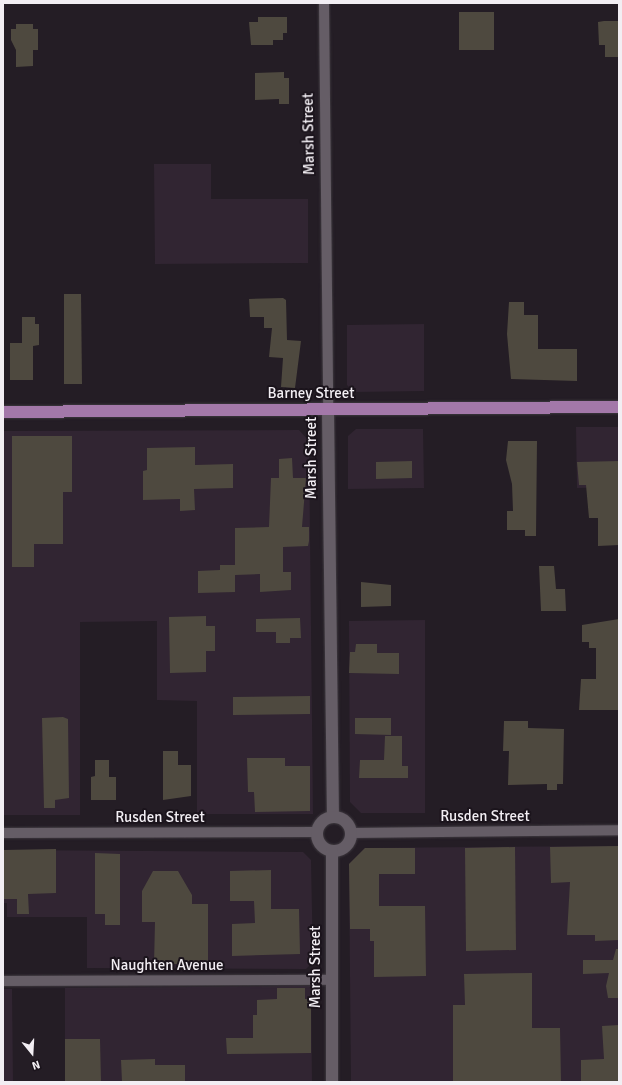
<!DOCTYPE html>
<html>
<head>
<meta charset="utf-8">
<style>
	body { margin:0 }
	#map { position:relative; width:622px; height:1085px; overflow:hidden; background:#241d25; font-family:Signika,sans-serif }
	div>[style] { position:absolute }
	.built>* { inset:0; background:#312532 }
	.building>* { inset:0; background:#4e493f }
	.roads { filter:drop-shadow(0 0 1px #3f3a40) drop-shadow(0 0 1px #3f3a40) }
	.street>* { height:10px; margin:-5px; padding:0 5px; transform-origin:5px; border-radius:5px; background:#655d66 }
	.secondary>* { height:12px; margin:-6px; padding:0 6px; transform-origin:6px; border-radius:6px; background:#655d66 }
	.secondary>.ring { margin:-6px; padding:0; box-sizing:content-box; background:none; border:12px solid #655d66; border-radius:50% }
	.primary>* { height:12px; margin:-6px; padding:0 6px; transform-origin:6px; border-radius:6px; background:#a378a9 }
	span { translate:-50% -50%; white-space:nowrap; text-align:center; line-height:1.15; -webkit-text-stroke:4px #1b141c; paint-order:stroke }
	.street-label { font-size:15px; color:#f2eef3 }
	.frame { position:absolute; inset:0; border:4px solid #f2eef3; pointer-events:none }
	.north { position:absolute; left:12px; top:1033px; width:40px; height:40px; -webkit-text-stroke:3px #1b141c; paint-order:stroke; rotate:162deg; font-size:11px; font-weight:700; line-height:16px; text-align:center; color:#f2eef3 }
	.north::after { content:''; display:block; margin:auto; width:14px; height:18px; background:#f2eef3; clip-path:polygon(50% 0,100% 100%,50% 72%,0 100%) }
</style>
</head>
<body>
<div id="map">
	<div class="built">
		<i style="clip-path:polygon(154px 164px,211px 164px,211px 199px,308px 199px,308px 263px,155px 264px)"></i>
		<i style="clip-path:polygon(424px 324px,424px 391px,354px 392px,347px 385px,347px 325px)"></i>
		<i style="clip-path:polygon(576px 427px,619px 427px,619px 487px,577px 488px)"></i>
		<i style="clip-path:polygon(356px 429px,423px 429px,424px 488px,348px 489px,348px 436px)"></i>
		<i style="clip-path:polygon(299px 430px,309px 441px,313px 814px,197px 814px,197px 701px,157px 700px,157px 621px,80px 622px,80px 815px,3px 815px,3px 431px)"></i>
		<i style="clip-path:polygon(425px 620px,425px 813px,361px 813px,350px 802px,349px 621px)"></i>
		<i style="clip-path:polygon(619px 846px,619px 1082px,351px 1082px,349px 864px,365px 848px)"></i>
		<i style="clip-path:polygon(3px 850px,303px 852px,311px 860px,313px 962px,306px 969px,87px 968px,87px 917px,7px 917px,7px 903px,3px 903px)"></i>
		<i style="clip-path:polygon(311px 986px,312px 1082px,65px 1082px,65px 988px)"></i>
		<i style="clip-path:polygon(3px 989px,12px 989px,13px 1082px,3px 1082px)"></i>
	</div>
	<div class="building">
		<i style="clip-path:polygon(459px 12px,494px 12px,494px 50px,459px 50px)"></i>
		<i style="clip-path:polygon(258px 17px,287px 17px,287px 33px,283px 33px,283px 40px,273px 40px,273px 45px,251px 45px,249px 22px,258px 22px)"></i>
		<i style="clip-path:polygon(604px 21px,619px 21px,619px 57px,605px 57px,605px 45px,599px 45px,598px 22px)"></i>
		<i style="clip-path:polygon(16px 24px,33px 24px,33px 29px,38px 29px,38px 50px,33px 50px,33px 66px,16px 67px,16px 50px,11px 40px,11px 29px,16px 29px)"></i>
		<i style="clip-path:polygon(284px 72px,284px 78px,289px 78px,289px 104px,279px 104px,279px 99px,255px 100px,255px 73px)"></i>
		<i style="clip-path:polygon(64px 294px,81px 294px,82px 384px,64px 384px)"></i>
		<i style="clip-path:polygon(283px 298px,286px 300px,287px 340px,301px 341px,295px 388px,281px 387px,283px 358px,269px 357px,272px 328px,264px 328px,264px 317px,250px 317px,249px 299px)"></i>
		<i style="clip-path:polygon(509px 302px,524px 302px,524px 315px,538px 315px,538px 349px,577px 349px,577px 381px,511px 379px,507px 334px)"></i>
		<i style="clip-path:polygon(22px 317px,35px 317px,35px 324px,39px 324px,39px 345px,33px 346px,33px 380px,10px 380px,10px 343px,22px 343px)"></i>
		<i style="clip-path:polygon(12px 436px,72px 436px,72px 492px,63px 492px,63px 544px,34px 544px,34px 567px,12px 567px)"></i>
		<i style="clip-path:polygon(508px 441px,537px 441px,536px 536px,525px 536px,525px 530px,507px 530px,507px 511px,513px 511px,512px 484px,506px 460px)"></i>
		<i style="clip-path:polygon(195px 447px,195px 465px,233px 464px,233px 488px,194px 489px,195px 510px,180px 511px,180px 499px,143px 500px,143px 471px,147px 470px,147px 448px)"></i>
		<i style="clip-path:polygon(292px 458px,293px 478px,306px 478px,302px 527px,309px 527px,309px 541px,308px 546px,283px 547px,283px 572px,291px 572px,291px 590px,260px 592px,260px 574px,235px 575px,235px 528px,269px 527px,271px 478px,279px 478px,279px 459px)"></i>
		<i style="clip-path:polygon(412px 461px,412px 478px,376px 479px,376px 462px)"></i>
		<i style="clip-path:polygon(619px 461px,619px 545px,598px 546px,598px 518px,589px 518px,586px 485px,579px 485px,577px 462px)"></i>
		<i style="clip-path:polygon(220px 565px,235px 565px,235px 592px,198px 593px,198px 571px,220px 570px)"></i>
		<i style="clip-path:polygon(539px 566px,554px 566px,556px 589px,565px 589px,566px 611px,541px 611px)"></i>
		<i style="clip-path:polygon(361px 582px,391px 585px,391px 606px,361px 607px)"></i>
		<i style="clip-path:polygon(206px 616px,206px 626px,215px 626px,215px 651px,206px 651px,206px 672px,170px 673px,169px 617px)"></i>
		<i style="clip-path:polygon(300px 618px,301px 638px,290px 638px,290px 643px,276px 643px,276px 632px,256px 632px,256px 619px)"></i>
		<i style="clip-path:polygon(619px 619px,619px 710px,579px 710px,581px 679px,596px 679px,596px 648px,589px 648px,589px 642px,582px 642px,582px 625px)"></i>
		<i style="clip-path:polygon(356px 644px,377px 644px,377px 653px,399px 653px,399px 674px,349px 673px,350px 652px,355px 652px)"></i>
		<i style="clip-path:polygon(310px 696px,310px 714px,233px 715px,233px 697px)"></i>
		<i style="clip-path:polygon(63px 717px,68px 719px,69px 798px,55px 800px,55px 808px,44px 808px,42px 718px)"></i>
		<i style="clip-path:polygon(355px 718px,391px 718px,391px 735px,355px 734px)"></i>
		<i style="clip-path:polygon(504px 721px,528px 721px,528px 728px,564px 729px,563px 784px,557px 784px,557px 790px,547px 790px,547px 784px,508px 785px,509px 751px,503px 751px)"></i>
		<i style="clip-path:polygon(385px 736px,402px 736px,402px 766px,408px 766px,408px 778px,359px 778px,360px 760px,384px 760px)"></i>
		<i style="clip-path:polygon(163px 751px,178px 751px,178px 765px,191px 765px,191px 796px,163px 800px)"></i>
		<i style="clip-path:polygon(247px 758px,285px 758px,285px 766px,310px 766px,310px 811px,255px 812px,254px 792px,248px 792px)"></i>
		<i style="clip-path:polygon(95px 760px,109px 760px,109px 777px,116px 777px,116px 800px,91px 800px,91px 777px,95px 776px)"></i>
		<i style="clip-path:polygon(619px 846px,619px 940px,595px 941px,595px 935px,567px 935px,570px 882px,551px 883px,550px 847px)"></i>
		<i style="clip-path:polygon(515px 847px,516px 950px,466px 951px,465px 848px)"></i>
		<i style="clip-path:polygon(365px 848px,415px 848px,415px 874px,379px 874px,379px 906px,425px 906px,426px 976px,374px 977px,374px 941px,370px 941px,370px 929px,350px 929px,349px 864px)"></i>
		<i style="clip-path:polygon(56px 849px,56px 893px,28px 894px,29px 914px,17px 914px,17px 899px,3px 899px,3px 850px)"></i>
		<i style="clip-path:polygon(95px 853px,120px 854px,120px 925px,105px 925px,105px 914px,95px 914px)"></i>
		<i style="clip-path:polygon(271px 870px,271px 909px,299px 909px,300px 954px,232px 956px,232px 924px,255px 923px,254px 901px,230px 901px,230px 871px)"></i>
		<i style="clip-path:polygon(153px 871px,178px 871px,192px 895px,192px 904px,208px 904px,208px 964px,154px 964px,155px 922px,142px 922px,142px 891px)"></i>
		<i style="clip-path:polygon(616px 949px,619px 949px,619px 998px,608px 998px,606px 986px,609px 973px,583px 974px,583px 960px,613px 960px)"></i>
		<i style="clip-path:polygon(532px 973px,532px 1028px,560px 1028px,561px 1082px,453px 1082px,453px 1005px,465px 1005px,464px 974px)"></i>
		<i style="clip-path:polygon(277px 988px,305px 988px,305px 999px,311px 999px,311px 1053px,227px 1054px,226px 1038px,253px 1038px,253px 1015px,257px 1015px,257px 1000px,277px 999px)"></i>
		<i style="clip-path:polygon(619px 1025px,619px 1082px,581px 1082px,581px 1060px,604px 1059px,602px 1026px)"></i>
		<i style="clip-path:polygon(65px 1039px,100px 1039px,101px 1082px,65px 1082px)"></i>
		<i style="clip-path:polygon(155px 1059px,155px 1065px,185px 1065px,185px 1082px,122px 1082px,121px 1060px)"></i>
	</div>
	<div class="roads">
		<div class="street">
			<i style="left:324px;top:3px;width:407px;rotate:89.4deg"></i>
			<i style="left:3px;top:833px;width:313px;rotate:-0.2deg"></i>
			<i style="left:351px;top:833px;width:268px;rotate:-0.6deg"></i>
			<i style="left:3px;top:981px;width:329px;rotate:-0.2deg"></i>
		</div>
		<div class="secondary">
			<i style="left:328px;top:410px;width:407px;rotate:89.3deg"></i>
			<i class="ring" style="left:317px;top:817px;width:22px;height:22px"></i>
			<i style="left:332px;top:851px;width:231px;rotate:90deg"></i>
		</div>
		<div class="primary">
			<i style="left:3px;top:412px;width:616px;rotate:-0.47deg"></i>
		</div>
	</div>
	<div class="street-label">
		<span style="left:309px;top:134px;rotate:-91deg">Marsh Street</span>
		<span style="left:311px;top:394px">Barney Street</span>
		<span style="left:312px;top:458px;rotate:-90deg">Marsh Street</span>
		<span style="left:485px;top:817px">Rusden Street</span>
		<span style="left:160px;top:818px">Rusden Street</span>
		<span style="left:167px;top:966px">Naughten Avenue</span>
		<span style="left:316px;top:967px;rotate:-90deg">Marsh Street</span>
	</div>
	<div class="frame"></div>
	<div class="north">N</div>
</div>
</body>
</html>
